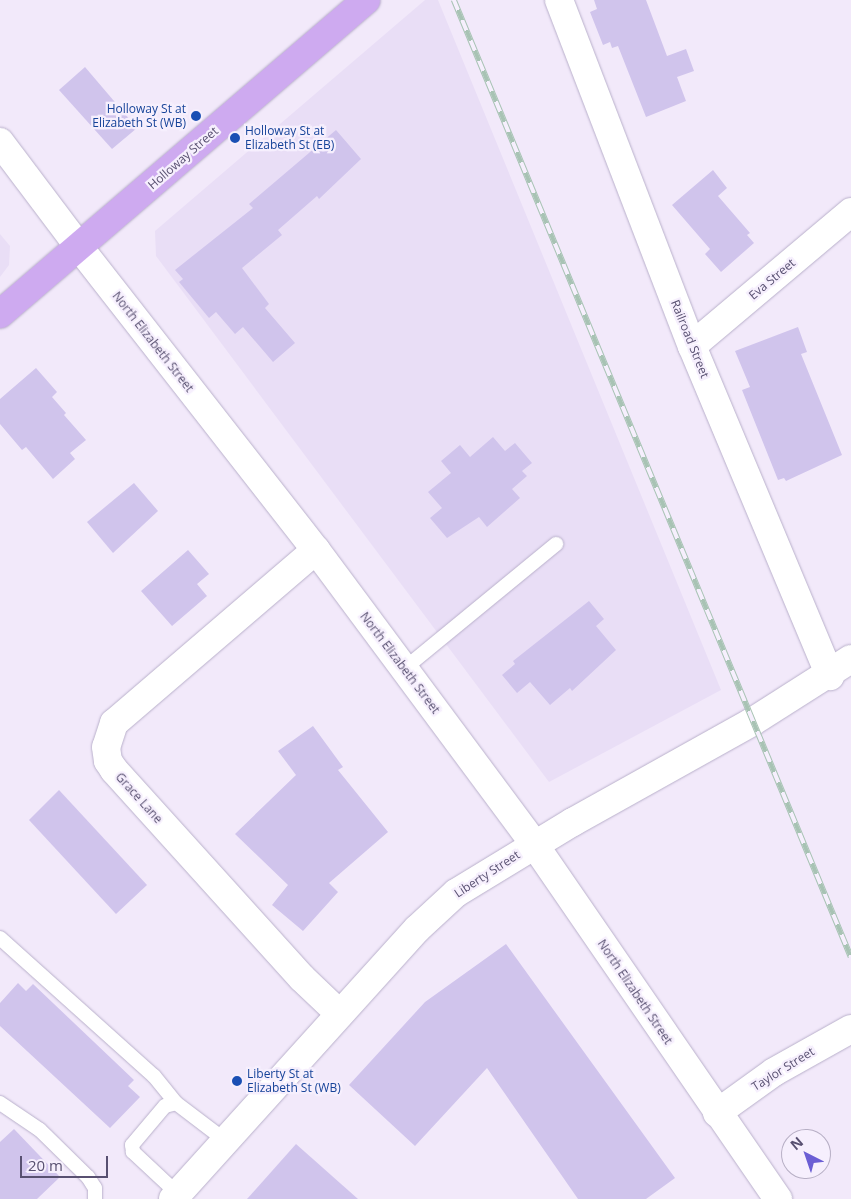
<!DOCTYPE html>
<html>
<head>
<meta charset="utf-8">
<style>
	body { margin:0 }
	#map { position:relative; width:851px; height:1199px; overflow:hidden; background:#f2e9fa; font-family:"Open Sans",sans-serif }
	div>[style] { position:absolute }
	.residential>* { inset:0; background:#e9def6 }
	.building>* { inset:0; background:#d0c4ec }
	.roads { filter:drop-shadow(0 0 1px #b9b0cb) drop-shadow(0 0 1px #b9b0cb) }
	.lane>* { height:14px; margin:-7px; padding:0 7px; transform-origin:7px; border-radius:7px; background:#fff }
	.street>* { height:28px; margin:-14px; padding:0 14px; transform-origin:14px; border-radius:14px; background:#fff }
	.secondary>* { height:28px; margin:-14px; padding:0 14px; transform-origin:14px; border-radius:14px; background:#fff }
	.primary>* { height:28px; margin:-14px; padding:0 14px; transform-origin:14px; border-radius:14px; background:#ceaaf0 }
	.rail>* { height:5.5px; margin-top:-2.75px; transform-origin:0; background:repeating-linear-gradient(90deg,#f6effd 0 11px,#a8c3b4 0 22px); box-sizing:border-box; border-block:1px solid #a8c3b4 }
	.dots>* { width:14px; height:14px; translate:-50% -50%; box-sizing:border-box; border:2px solid #f6effd; border-radius:50% }
	span { translate:-50% -50%; white-space:nowrap; text-align:center; line-height:1.15; -webkit-text-stroke:4.5px #f6effd; paint-order:stroke }
	.transit-label { font-size:12px; color:#164399 }
	.right { translate:-100% -50%; text-align:right }
	.left { translate:0 -50%; text-align:left }
	.street-label { font-size:12px; color:#585071 }
	.north { position:absolute; left:781px; top:1129px; width:50px; height:50px; box-sizing:border-box; background:#f6effd; border:1px solid #b7afc5; border-radius:50%; rotate:319deg; font-size:14px; font-weight:700; line-height:20px; text-align:center; color:#585071 }
	.north::after { content:''; display:block; margin:auto; width:18px; height:22px; background:#6b5ed4; clip-path:polygon(50% 0,100% 100%,50% 72%,0 100%) }
	.scale { position:absolute; left:20px; top:1156px; width:88px; height:22px; box-sizing:border-box; border:2px solid #585071; border-top:0; padding-left:6px; font-size:15px; line-height:18px; white-space:nowrap; color:#585071; -webkit-text-stroke:4px #f6effd; paint-order:stroke }
</style>
</head>
<body>
<div id="map">
	<div class="residential">
		<i style="clip-path:polygon(425px 0,438px 0,721px 690px,549px 782px,156px 256px,155px 231px)"></i>
		<i style="clip-path:polygon(0 234px,10px 246px,9px 265px,0 277px)"></i>
	</div>
	<div class="building">
		<i style="clip-path:polygon(594px 0,646px 0,667px 56px,686px 49px,694px 71px,677px 77px,686px 101px,646px 117px,618px 46px,612px 48px,610px 42px,603px 45px,590px 12px,597px 9px)"></i>
		<i style="clip-path:polygon(85px 67px,137px 128px,112px 149px,59px 90px)"></i>
		<i style="clip-path:polygon(336px 130px,361px 159px,319px 199px,317px 196px,278px 230px,282px 235px,242px 268px,269px 304px,265px 308px,295px 343px,273px 362px,243px 327px,235px 334px,216px 312px,209px 318px,179px 282px,183px 279px,175px 270px,253px 208px,249px 204px)"></i>
		<i style="clip-path:polygon(713px 170px,727px 188px,718px 196px,750px 233px,747px 235px,754px 243px,721px 272px,705px 254px,710px 249px,672px 205px)"></i>
		<i style="clip-path:polygon(798px 327px,807px 352px,801px 354px,842px 455px,786px 481px,784px 478px,778px 480px,742px 390px,750px 387px,735px 351px)"></i>
		<i style="clip-path:polygon(36px 368px,57px 392px,52px 397px,66px 413px,64px 415px,86px 440px,70px 453px,75px 459px,53px 479px,26px 447px,22px 450px,0 424px,0 399px)"></i>
		<i style="clip-path:polygon(493px 437px,505px 451px,515px 443px,532px 463px,522px 471px,527px 476px,512px 489px,520px 498px,487px 527px,479px 517px,447px 538px,430px 518px,442px 508px,428px 492px,451px 473px,441px 461px,460px 445px,470px 457px)"></i>
		<i style="clip-path:polygon(134px 483px,158px 511px,113px 553px,87px 522px)"></i>
		<i style="clip-path:polygon(188px 550px,209px 574px,197px 584px,207px 596px,172px 626px,141px 591px)"></i>
		<i style="clip-path:polygon(589px 601px,604px 619px,596px 626px,616px 650px,572px 691px,570px 688px,550px 705px,530px 682px,517px 693px,502px 675px,515px 664px,513px 661px)"></i>
		<i style="clip-path:polygon(313px 726px,343px 767px,338px 770px,388px 832px,329px 883px,338px 892px,303px 931px,272px 905px,288px 885px,235px 834px,296px 775px,278px 751px)"></i>
		<i style="clip-path:polygon(59px 790px,147px 885px,116px 914px,29px 820px)"></i>
		<i style="clip-path:polygon(506px 944px,675px 1178px,646px 1199px,578px 1199px,487px 1068px,415px 1146px,349px 1085px,425px 1002px)"></i>
		<i style="clip-path:polygon(18px 983px,26px 991px,33px 984px,134px 1080px,128px 1086px,140px 1097px,110px 1128px,0 1026px,0 1003px)"></i>
		<i style="clip-path:polygon(14px 1129px,60px 1177px,37px 1199px,0 1199px,0 1142px)"></i>
		<i style="clip-path:polygon(296px 1144px,358px 1199px,247px 1199px)"></i>
	</div>
	<div class="roads">
		<div class="lane">
			<i style="left:404px;top:669px;width:197px;rotate:-39.4deg"></i>
			<i style="left:0;top:938px;width:207px;rotate:41.9deg"></i>
			<i style="left:154px;top:1076px;width:35px;rotate:51deg"></i>
			<i style="left:0;top:1103px;width:48px;rotate:34deg"></i>
			<i style="left:40px;top:1130px;width:67px;rotate:44.4deg"></i>
			<i style="left:88px;top:1177px;width:13px;rotate:58deg"></i>
			<i style="left:95px;top:1188px;width:11px;rotate:90deg"></i>
			<i style="left:178px;top:1194px;width:62px;rotate:-137deg"></i>
			<i style="left:133px;top:1152px;width:7px;rotate:-98deg"></i>
			<i style="left:132px;top:1145px;width:51px;rotate:-49.8deg"></i>
			<i style="left:165px;top:1106px;width:11px;rotate:-15deg"></i>
			<i style="left:176px;top:1103px;width:63px;rotate:37.2deg"></i>
		</div>
		<div class="street">
			<i style="left:559px;top:0;width:371px;rotate:69deg"></i>
			<i style="left:692px;top:346px;width:358px;rotate:67.3deg"></i>
			<i style="left:0;top:142px;width:131px;rotate:53deg"></i>
			<i style="left:692px;top:346px;width:208px;rotate:-40.1deg"></i>
			<i style="left:316px;top:550px;width:266px;rotate:139.4deg"></i>
			<i style="left:114px;top:723px;width:25px;rotate:108deg"></i>
			<i style="left:106px;top:747px;width:14px;rotate:82deg"></i>
			<i style="left:108px;top:761px;width:11px;rotate:56deg"></i>
			<i style="left:114px;top:770px;width:280px;rotate:47.9deg"></i>
			<i style="left:302px;top:978px;width:52px;rotate:43.5deg"></i>
			<i style="left:717px;top:1113px;width:70px;rotate:-35.7deg"></i>
			<i style="left:774px;top:1072px;width:88px;rotate:-29.2deg"></i>
		</div>
		<div class="secondary">
			<i style="left:79px;top:247px;width:385px;rotate:52deg"></i>
			<i style="left:316px;top:550px;width:366px;rotate:53.4deg"></i>
			<i style="left:534px;top:844px;width:431px;rotate:55.5deg"></i>
			<i style="left:173px;top:1199px;width:364px;rotate:-47.9deg"></i>
			<i style="left:417px;top:929px;width:53px;rotate:-42.7deg"></i>
			<i style="left:456px;top:893px;width:137px;rotate:-31.3deg"></i>
			<i style="left:573px;top:822px;width:205px;rotate:-29.2deg"></i>
			<i style="left:752px;top:722px;width:117px;rotate:-32.5deg"></i>
		</div>
		<div class="primary">
			<i style="left:0;top:314px;width:482px;rotate:-40.6deg"></i>
		</div>
	</div>
	<div class="rail">
		<i style="left:454px;top:0;width:1036px;rotate:67.47deg"></i>
	</div>
	<div class="dots">
		<i style="left:196px;top:116px;background:#1a4fb4"></i>
		<i style="left:235px;top:138px;background:#1a4fb4"></i>
		<i style="left:237px;top:1081px;background:#1a4fb4"></i>
	</div>
	<div class="transit-label">
		<span class="right" style="left:186px;top:116px">Holloway St at<br>Elizabeth St (WB)</span>
		<span class="left" style="left:245px;top:138px">Holloway St at<br>Elizabeth St (EB)</span>
		<span class="left" style="left:247px;top:1081px">Liberty St at<br>Elizabeth St (WB)</span>
	</div>
	<div class="street-label">
		<span style="left:183px;top:158px;rotate:-41deg">Holloway Street</span>
		<span style="left:772px;top:279px;rotate:-40deg">Eva Street</span>
		<span style="left:690px;top:339px;rotate:68deg">Railroad Street</span>
		<span style="left:153px;top:342px;rotate:52deg">North Elizabeth Street</span>
		<span style="left:400px;top:663px;rotate:53deg">North Elizabeth Street</span>
		<span style="left:139px;top:798px;rotate:48deg">Grace Lane</span>
		<span style="left:487px;top:874px;rotate:-33deg">Liberty Street</span>
		<span style="left:635px;top:992px;rotate:56deg">North Elizabeth Street</span>
		<span style="left:783px;top:1069px;rotate:-32deg">Taylor Street</span>
	</div>
	<div class="north">N</div>
	<div class="scale">20 m</div>
</div>
</body>
</html>
